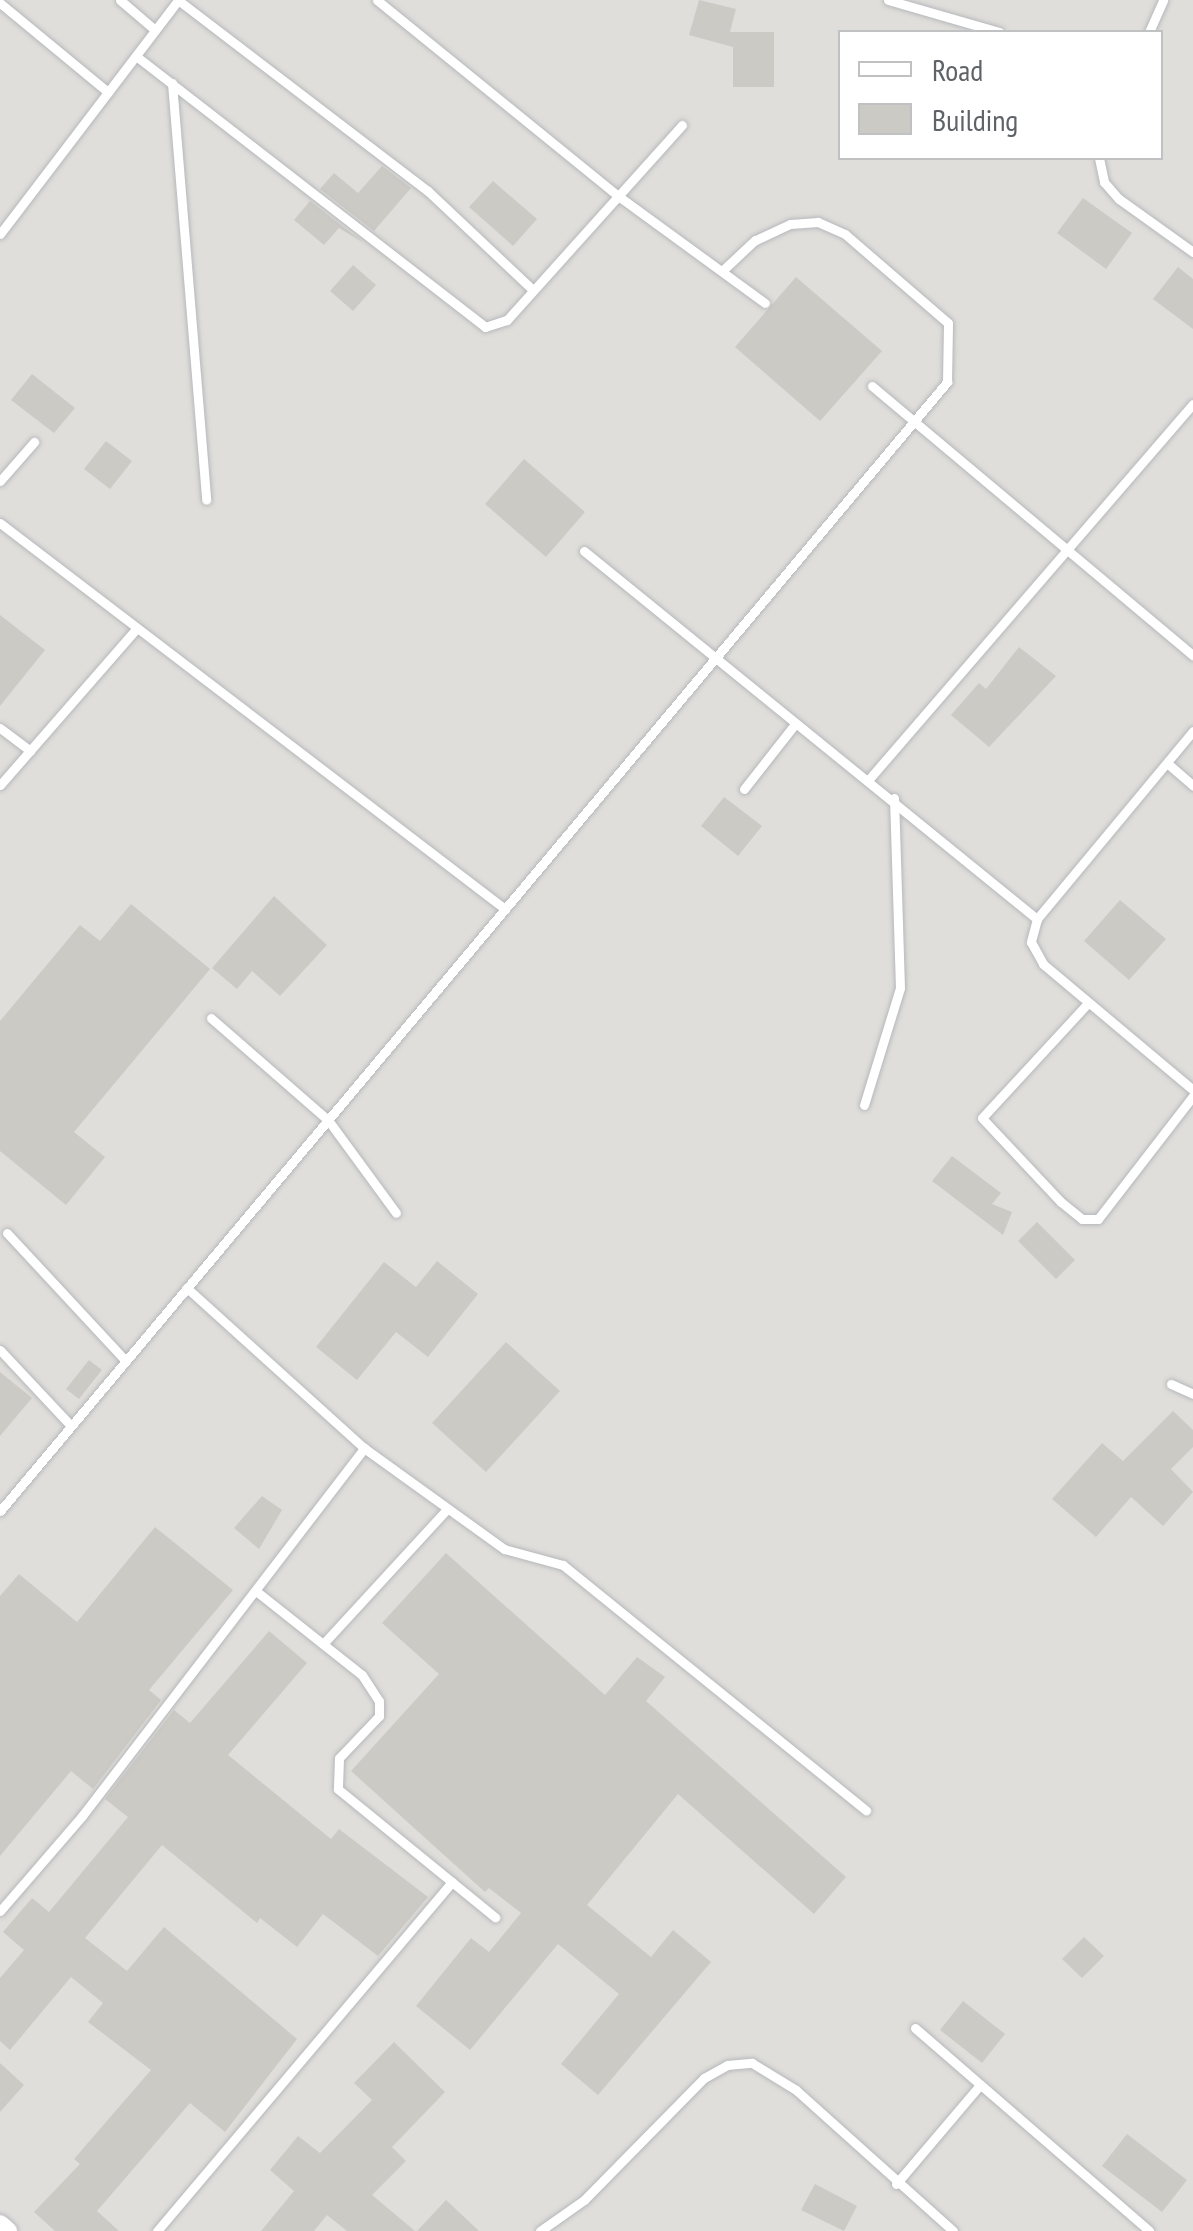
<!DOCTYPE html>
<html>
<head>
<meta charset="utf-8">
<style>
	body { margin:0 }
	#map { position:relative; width:1193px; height:2231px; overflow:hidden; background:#f1efe8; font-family:"PT Sans Narrow",sans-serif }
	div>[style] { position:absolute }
	.industrial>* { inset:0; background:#e0deda }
	.building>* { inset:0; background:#cccac5 }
	.roads { filter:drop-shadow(0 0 2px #b5b8bc) drop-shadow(0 0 2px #b5b8bc) }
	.service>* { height:9px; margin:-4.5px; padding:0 4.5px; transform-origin:4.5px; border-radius:4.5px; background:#fff }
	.minor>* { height:18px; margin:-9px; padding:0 9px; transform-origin:9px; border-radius:9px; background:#fff }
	span { translate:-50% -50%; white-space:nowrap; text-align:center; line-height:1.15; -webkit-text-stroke:9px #fff; paint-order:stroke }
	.legend { position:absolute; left:838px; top:30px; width:325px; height:130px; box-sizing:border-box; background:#fff; border:2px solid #bfc1c3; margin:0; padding:12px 18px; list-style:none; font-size:30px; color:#5f6368 }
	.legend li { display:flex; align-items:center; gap:20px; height:50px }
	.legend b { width:50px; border:2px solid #bfc1c3 }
</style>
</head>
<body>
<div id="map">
	<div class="industrial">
		<i style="clip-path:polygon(evenodd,0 0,1193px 0,1193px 2231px,0 2231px,0 0,840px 32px,1160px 32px,1160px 158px,840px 158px,840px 32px)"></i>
	</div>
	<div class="building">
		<i style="clip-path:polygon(699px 0,736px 9px,730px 32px,774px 32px,774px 87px,733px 87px,733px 47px,689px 35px)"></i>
		<i style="clip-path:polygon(382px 166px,411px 188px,374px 231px,320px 189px,334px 173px,358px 193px)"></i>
		<i style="clip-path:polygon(493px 181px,537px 219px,513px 246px,469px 207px)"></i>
		<i style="clip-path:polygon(1083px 198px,1132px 233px,1106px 269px,1057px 233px)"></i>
		<i style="clip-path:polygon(310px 201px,364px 243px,339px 228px,324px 245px,294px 220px)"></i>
		<i style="clip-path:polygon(353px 265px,376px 285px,353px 311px,330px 291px)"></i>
		<i style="clip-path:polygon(1178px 267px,1193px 279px,1193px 329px,1153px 299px)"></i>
		<i style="clip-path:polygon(796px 277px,882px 351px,820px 421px,735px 347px)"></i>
		<i style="clip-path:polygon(32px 374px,75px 408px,54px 433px,11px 400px)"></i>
		<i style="clip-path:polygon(106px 441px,132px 461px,110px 489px,84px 469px)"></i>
		<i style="clip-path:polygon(524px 459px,585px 512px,546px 557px,485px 504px)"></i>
		<i style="clip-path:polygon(0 615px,45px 650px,0 706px)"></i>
		<i style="clip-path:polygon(1019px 647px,1056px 676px,989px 747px,951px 715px,979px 683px,986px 689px)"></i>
		<i style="clip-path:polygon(724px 797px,762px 826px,738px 856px,701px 826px)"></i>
		<i style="clip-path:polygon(274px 896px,327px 945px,280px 996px,252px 971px,237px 989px,212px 968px)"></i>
		<i style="clip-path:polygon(1120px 900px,1166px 939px,1129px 980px,1084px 941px)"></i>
		<i style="clip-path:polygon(131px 904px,210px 969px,74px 1132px,105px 1157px,66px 1205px,0 1151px,0 1021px,80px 925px,100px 941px)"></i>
		<i style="clip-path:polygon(952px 1156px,1001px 1193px,992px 1204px,1012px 1212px,1003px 1235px,932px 1181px)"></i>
		<i style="clip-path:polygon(1037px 1222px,1075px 1260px,1056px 1279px,1018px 1241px)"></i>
		<i style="clip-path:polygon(437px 1261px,478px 1294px,428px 1357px,396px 1332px,357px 1380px,316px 1347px,384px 1262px,416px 1287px)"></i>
		<i style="clip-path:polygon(506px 1342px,560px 1391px,486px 1472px,432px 1423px)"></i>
		<i style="clip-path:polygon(89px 1360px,102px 1370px,79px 1399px,66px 1389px)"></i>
		<i style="clip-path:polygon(0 1372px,32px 1398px,0 1436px)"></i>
		<i style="clip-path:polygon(1173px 1411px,1193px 1430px,1193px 1447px,1171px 1469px,1193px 1492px,1163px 1526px,1131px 1497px,1096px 1537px,1052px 1499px,1102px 1443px,1123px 1461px)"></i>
		<i style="clip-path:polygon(262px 1496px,282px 1510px,259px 1549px,234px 1528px)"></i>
		<i style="clip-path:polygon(155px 1527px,233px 1590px,149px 1690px,161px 1700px,93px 1789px,71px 1771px,0 1856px,0 1596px,19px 1574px,77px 1622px)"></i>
		<i style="clip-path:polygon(446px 1553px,605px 1695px,637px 1657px,665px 1677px,646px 1701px,846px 1877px,814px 1914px,678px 1794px,587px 1905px,651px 1957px,673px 1930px,711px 1962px,598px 2095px,561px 2064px,619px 1994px,558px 1944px,470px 2050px,416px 2006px,471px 1938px,489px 1952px,521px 1913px,489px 1888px,485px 1892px,351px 1771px,439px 1674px,382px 1623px)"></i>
		<i style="clip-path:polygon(269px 1631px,307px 1663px,228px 1755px,331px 1839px,339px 1829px,428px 1897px,378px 1956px,323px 1914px,297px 1947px,260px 1918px,257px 1923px,162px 1845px,85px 1938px,127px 1971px,164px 1927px,297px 2039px,225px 2132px,190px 2103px,97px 2211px,119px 2231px,55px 2231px,34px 2212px,80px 2164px,74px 2159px,151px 2070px,88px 2022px,103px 2003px,71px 1977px,10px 2050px,0 2041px,0 1978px,24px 1950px,3px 1932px,32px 1898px,49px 1912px,128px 1817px,105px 1799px,174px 1710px,190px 1723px)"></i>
		<i style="clip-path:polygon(1084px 1937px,1104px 1956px,1082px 1978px,1062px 1959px)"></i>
		<i style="clip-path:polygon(963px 2001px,1005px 2034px,982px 2063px,940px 2030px)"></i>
		<i style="clip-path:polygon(394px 2042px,445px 2092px,392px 2147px,406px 2161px,372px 2195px,415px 2231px,347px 2231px,327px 2215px,314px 2231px,261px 2231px,294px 2191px,270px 2170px,298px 2136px,320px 2153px,372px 2100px,354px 2083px)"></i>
		<i style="clip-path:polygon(0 2063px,24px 2085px,0 2112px)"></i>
		<i style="clip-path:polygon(1127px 2134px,1187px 2180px,1162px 2212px,1102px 2166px)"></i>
		<i style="clip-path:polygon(815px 2184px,857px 2206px,844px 2231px,801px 2210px)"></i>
		<i style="clip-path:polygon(446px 2200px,479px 2231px,417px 2231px)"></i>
	</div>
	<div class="roads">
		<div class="service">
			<i style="left:120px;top:0;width:46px;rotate:40.6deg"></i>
			<i style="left:178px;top:0;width:315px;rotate:37.4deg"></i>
			<i style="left:428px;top:191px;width:143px;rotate:43.3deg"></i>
			<i style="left:377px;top:0;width:314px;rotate:39.1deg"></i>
			<i style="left:621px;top:198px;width:178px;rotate:36.1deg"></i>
			<i style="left:888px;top:0;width:116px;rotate:16.1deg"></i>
			<i style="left:0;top:3px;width:140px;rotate:39.5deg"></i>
			<i style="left:1149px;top:32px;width:35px;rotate:-66deg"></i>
			<i style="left:136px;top:56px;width:442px;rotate:37.8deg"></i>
			<i style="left:485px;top:327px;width:23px;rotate:-18deg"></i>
			<i style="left:507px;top:320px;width:262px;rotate:-48.1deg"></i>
			<i style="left:172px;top:83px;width:418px;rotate:85.3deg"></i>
			<i style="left:1099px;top:158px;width:25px;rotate:78deg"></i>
			<i style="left:1104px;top:182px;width:23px;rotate:49deg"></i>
			<i style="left:1119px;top:199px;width:91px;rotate:35.6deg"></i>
			<i style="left:0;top:234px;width:294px;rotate:-52.7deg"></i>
			<i style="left:872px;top:386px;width:419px;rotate:40deg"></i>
			<i style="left:0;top:481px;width:52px;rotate:-48.9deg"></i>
			<i style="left:0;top:523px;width:636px;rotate:37.39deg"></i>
			<i style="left:584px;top:551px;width:584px;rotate:39.09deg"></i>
			<i style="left:0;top:728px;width:38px;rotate:37deg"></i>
			<i style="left:1193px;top:731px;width:244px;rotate:129.7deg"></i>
			<i style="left:1037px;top:919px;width:24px;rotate:105deg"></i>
			<i style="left:1031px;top:942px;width:25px;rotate:61deg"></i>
			<i style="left:1043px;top:964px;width:196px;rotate:40deg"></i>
			<i style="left:1167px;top:763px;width:35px;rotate:41deg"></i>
			<i style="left:870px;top:778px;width:494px;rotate:-49.2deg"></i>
			<i style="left:0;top:785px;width:208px;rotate:-48.9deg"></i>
			<i style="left:744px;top:789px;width:83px;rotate:-51.9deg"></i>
			<i style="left:1088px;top:1003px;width:156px;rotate:132.7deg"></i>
			<i style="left:982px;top:1118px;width:115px;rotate:46.8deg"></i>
			<i style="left:1061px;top:1202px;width:27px;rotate:39deg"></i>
			<i style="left:1082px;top:1219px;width:16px"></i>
			<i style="left:1098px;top:1219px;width:155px;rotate:-52.3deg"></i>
			<i style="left:211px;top:1018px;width:155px;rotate:41.1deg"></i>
			<i style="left:328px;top:1120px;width:115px;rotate:53.8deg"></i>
			<i style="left:864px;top:1105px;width:122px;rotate:-72.9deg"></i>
			<i style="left:900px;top:988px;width:190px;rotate:-91.8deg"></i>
			<i style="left:7px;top:1233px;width:175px;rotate:47.1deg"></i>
			<i style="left:0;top:1350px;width:104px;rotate:46.9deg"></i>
			<i style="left:1171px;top:1384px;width:24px;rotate:24deg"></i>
			<i style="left:364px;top:1448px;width:173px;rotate:35.8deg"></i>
			<i style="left:504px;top:1549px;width:61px;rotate:15.2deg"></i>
			<i style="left:563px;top:1565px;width:390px;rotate:39deg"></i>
			<i style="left:0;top:1511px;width:1474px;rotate:-50.01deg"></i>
			<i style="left:947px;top:382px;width:59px;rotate:-89deg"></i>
			<i style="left:948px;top:323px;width:136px;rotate:-139.2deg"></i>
			<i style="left:845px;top:234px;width:30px;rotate:-156deg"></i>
			<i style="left:818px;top:222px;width:28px;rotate:176deg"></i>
			<i style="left:790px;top:224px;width:38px;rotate:155deg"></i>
			<i style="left:755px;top:240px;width:44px;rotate:136.8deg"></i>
			<i style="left:256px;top:1591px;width:135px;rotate:38.4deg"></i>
			<i style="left:362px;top:1675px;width:31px;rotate:57deg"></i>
			<i style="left:379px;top:1701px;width:15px;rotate:90deg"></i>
			<i style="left:379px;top:1716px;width:58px;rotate:133.6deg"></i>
			<i style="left:339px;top:1758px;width:31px;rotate:92deg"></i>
			<i style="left:338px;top:1789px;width:203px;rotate:39.2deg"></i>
			<i style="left:323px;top:1644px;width:183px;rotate:-47.4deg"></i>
			<i style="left:0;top:1911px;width:125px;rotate:-49.2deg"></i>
			<i style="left:82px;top:1816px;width:464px;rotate:-52.5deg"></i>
			<i style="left:364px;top:1448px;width:239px;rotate:-137.9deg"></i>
			<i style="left:915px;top:2028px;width:310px;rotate:40.9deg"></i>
			<i style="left:896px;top:2184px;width:130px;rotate:-49.7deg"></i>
			<i style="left:157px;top:2231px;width:457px;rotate:-49.8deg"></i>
			<i style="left:540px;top:2231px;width:54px;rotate:-35.2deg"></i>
			<i style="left:584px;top:2200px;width:171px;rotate:-45.5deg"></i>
			<i style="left:704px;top:2078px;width:26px;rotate:-29deg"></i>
			<i style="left:727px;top:2065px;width:25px;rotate:-5deg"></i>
			<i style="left:752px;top:2063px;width:52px;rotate:31.5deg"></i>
			<i style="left:796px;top:2090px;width:211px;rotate:41.9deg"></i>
		</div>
		<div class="minor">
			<i style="left:0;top:2224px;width:11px;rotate:41deg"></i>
		</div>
	</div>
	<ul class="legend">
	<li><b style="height:12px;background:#fff"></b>Road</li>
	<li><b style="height:28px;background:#cccac5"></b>Building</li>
	</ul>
</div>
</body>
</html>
